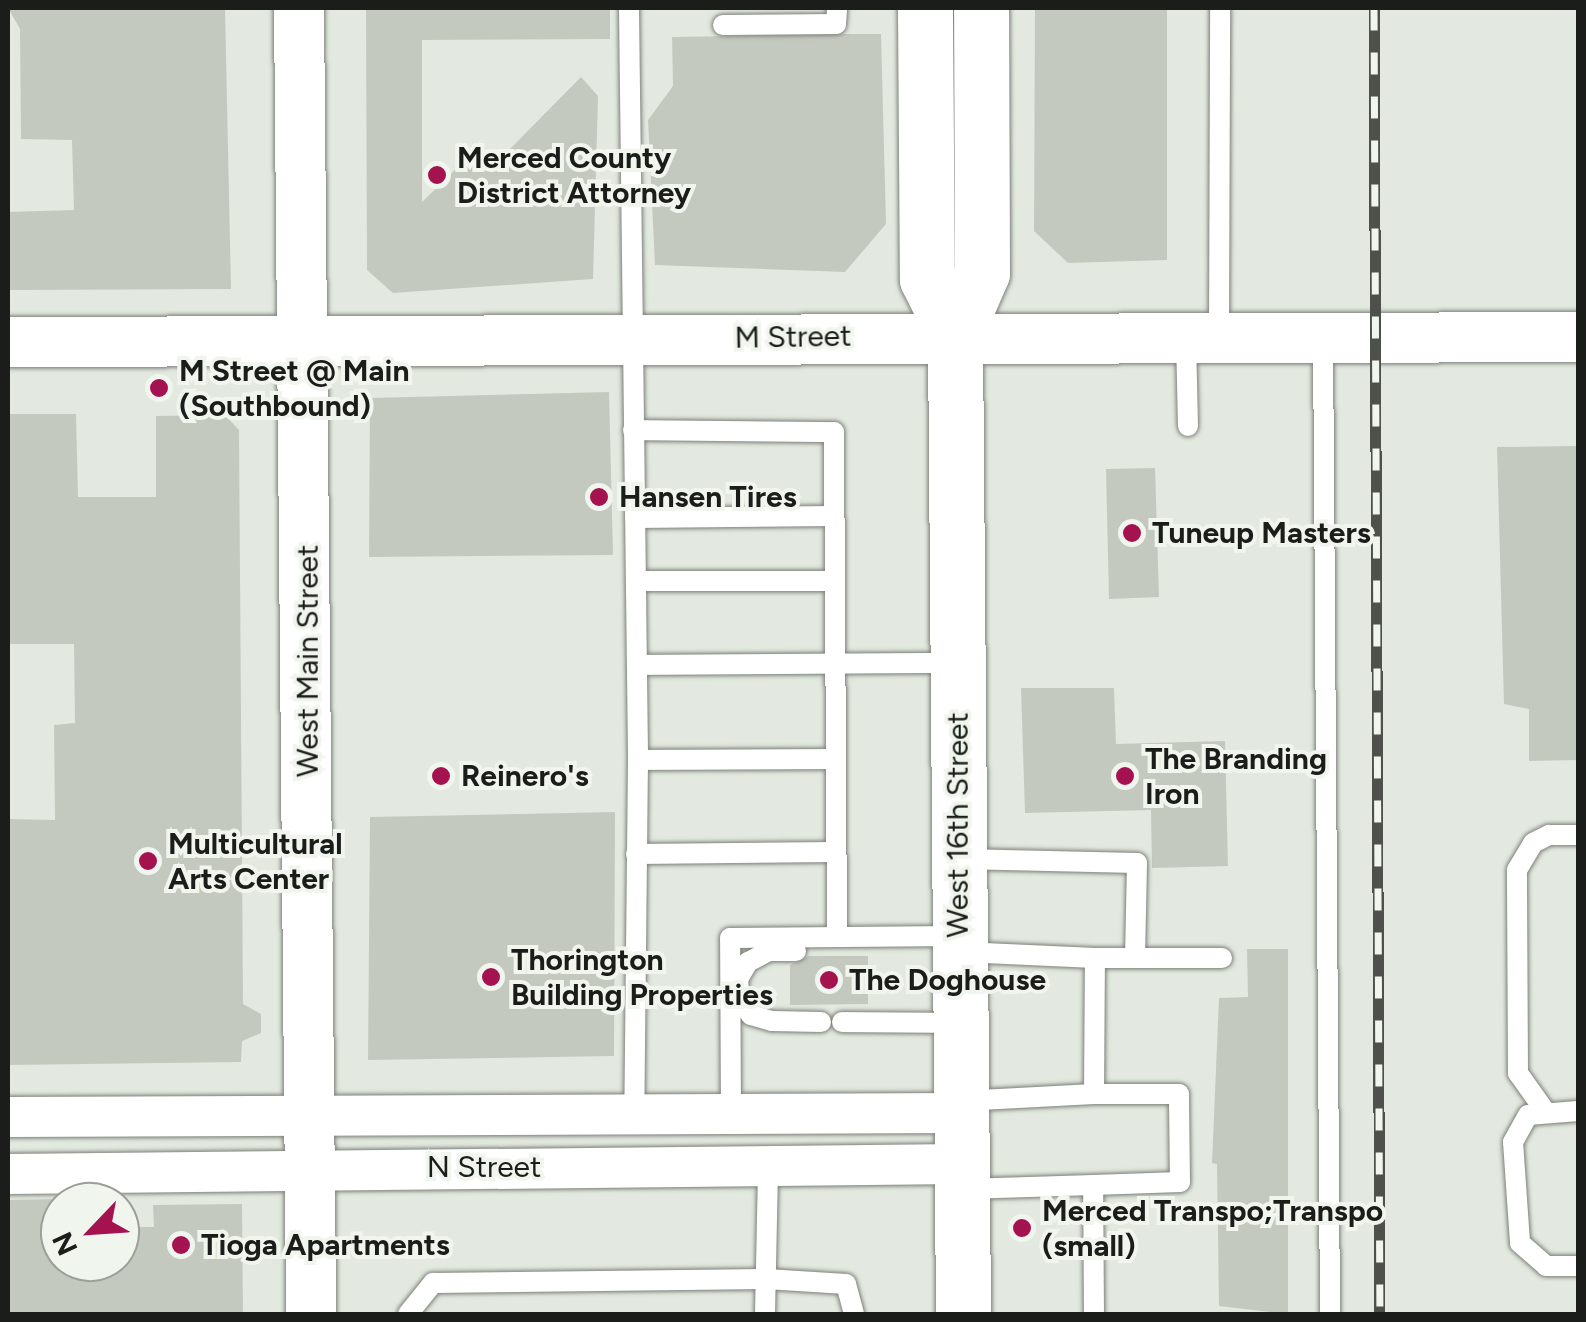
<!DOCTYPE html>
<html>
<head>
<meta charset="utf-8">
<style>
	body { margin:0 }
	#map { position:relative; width:1586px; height:1322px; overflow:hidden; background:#e3e9e0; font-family:Figtree,sans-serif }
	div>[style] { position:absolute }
	.building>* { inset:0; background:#c4c9c0 }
	.roads { filter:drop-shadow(0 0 2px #7c8179) drop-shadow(0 0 2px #7c8179) }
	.service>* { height:20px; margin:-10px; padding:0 10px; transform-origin:10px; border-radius:10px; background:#fff }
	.minor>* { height:40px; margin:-20px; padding:0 20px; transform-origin:20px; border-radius:20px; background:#fff }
	.tertiary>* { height:50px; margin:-25px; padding:0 25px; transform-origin:25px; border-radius:25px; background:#fff }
	.primary>* { height:55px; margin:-27.5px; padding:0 27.5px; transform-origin:27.5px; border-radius:27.5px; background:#fff }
	.rail>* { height:11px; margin-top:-5.5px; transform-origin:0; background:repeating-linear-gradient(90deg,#f0f6ed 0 22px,#4d504b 0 44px); box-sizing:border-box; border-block:2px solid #4d504b }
	.dots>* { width:28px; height:28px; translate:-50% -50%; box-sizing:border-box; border:5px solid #f0f6ed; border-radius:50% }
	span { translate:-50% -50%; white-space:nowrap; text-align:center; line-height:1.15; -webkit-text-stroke:8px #f0f6ed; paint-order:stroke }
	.poi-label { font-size:30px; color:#1b1d1a; font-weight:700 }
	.left { translate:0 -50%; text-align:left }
	.street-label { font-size:30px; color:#1b1d1a }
	.frame { position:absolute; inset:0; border:10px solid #1b1d1a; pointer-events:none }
	.north { position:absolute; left:40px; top:1182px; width:100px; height:100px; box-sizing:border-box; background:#f0f6ed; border:2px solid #9b9f99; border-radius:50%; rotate:245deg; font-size:28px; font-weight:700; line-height:40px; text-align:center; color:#1b1d1a }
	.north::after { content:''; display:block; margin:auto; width:35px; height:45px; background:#a51250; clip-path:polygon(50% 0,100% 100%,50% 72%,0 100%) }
</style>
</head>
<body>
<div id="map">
	<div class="building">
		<i style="clip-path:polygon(8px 8px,225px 8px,231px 289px,8px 290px,8px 212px,74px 210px,72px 140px,21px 139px,20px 29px)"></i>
		<i style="clip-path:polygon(366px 8px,610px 8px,610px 39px,422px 40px,422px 202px,465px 160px,499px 160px,581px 77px,598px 96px,593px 279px,393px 293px,367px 270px)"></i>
		<i style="clip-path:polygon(1035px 8px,1167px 8px,1167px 260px,1068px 263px,1034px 231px)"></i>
		<i style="clip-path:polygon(845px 34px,881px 34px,886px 224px,845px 272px,655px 265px,648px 120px,673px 86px,672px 37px)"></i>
		<i style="clip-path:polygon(609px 392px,613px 555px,369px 557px,370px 398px)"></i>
		<i style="clip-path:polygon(8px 414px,76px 414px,78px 497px,156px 497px,156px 416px,225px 415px,239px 430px,243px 1004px,261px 1014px,261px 1033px,242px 1041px,241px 1062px,8px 1065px,8px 819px,55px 820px,54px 725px,75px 723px,74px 644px,8px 644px)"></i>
		<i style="clip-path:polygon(1578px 446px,1578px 760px,1529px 761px,1529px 709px,1504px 704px,1497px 447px)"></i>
		<i style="clip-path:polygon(1155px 468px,1159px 597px,1109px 599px,1106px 469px)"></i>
		<i style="clip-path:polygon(1021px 688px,1114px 688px,1116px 744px,1225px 741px,1228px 866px,1152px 868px,1151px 810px,1025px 813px)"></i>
		<i style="clip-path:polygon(615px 812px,614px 1056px,368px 1060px,370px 817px)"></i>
		<i style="clip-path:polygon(1247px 949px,1288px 949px,1288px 1314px,1219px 1306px,1217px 1164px,1212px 1163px,1219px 998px,1248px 997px)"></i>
		<i style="clip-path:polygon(809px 956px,868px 956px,868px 1004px,790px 1005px,790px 965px)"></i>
		<i style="clip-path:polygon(60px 1199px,60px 1262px,120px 1262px,120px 1227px,154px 1227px,153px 1205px,242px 1204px,243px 1314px,8px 1314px,8px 1200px)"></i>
	</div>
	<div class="roads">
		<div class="service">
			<i style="left:629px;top:8px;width:752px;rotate:89.31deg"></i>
			<i style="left:638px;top:760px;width:354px;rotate:90.6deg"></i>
			<i style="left:723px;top:25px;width:113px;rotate:-0.5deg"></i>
			<i style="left:836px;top:24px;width:16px;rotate:-86deg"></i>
			<i style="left:1219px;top:336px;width:328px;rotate:-89.8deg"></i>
			<i style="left:1186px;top:338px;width:88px;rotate:88.7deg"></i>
			<i style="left:1323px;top:338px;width:976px;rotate:89.59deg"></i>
			<i style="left:633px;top:430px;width:201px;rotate:0.6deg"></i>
			<i style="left:834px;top:432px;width:505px;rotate:89.66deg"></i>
			<i style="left:635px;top:518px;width:198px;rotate:-0.6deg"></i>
			<i style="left:636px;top:581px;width:197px"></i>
			<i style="left:637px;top:665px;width:318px;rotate:-0.4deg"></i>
			<i style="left:638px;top:760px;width:195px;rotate:-0.3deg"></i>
			<i style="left:636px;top:854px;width:197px;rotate:-0.6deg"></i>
			<i style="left:960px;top:859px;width:177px;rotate:1.3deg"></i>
			<i style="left:1137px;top:863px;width:95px;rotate:91.2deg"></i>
			<i style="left:796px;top:951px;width:27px;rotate:180deg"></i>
			<i style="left:769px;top:951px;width:24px;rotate:152deg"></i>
			<i style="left:748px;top:962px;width:20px;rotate:120deg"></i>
			<i style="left:738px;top:979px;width:22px;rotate:85deg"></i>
			<i style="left:740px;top:1001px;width:18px;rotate:52deg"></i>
			<i style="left:751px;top:1015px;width:22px;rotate:16deg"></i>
			<i style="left:772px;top:1021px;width:49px;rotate:1.2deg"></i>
			<i style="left:962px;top:952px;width:133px;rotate:2.6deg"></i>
			<i style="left:842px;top:1022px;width:117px;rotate:0.5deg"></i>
			<i style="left:961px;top:1101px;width:133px;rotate:-3deg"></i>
			<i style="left:1545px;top:1111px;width:47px;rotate:-125.4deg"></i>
			<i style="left:1518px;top:1073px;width:203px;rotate:-90.3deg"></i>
			<i style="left:1517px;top:870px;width:31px;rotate:-59deg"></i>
			<i style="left:1533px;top:843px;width:18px;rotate:-27deg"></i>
			<i style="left:1549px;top:835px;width:29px"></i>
			<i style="left:1578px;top:1111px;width:50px;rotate:175.4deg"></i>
			<i style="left:1528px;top:1115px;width:31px;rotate:119deg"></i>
			<i style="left:1513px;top:1142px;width:101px;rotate:86deg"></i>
			<i style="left:1520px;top:1243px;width:35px;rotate:41deg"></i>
			<i style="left:1546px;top:1266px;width:32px"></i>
			<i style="left:731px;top:1115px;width:177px;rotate:-90.3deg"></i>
			<i style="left:730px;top:938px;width:226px;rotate:-0.5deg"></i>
			<i style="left:965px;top:1189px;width:128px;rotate:-1.8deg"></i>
			<i style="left:408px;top:1314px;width:40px;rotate:-51deg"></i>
			<i style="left:433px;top:1283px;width:333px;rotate:-0.7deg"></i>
			<i style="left:766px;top:1279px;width:80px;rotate:3.6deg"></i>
			<i style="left:846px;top:1284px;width:31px;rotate:75deg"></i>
			<i style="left:765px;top:1314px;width:149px;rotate:-88.8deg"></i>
			<i style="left:1094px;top:1314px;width:129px;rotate:-90.4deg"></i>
			<i style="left:1093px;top:1185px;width:87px;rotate:-2deg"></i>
			<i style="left:1180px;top:1182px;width:88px;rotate:-90.7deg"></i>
			<i style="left:1179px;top:1094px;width:85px;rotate:180deg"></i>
			<i style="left:1094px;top:1094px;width:136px;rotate:-89.6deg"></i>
			<i style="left:1095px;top:958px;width:127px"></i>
		</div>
		<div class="minor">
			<i style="left:8px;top:1117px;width:952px;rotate:-0.24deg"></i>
			<i style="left:8px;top:1174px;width:953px;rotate:-0.6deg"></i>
		</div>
		<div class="tertiary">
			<i style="left:299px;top:8px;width:1306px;rotate:89.47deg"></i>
			<i style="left:8px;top:342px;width:1570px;rotate:-0.18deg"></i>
		</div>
		<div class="primary">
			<i style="left:925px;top:8px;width:271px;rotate:89.6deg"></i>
			<i style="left:927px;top:279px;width:63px;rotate:63.4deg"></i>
			<i style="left:963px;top:1314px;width:979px;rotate:-90.47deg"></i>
			<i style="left:955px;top:335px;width:68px;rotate:-66.5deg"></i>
			<i style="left:982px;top:273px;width:265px;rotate:-90.2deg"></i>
		</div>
	</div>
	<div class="rail">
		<i style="left:1374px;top:8px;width:1306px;rotate:89.74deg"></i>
	</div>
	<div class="dots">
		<i style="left:437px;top:175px;background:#a51250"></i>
		<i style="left:159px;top:388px;background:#a51250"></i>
		<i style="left:599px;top:497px;background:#a51250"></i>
		<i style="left:1132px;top:533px;background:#a51250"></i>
		<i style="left:441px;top:776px;background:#a51250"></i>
		<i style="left:1125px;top:776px;background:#a51250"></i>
		<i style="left:148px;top:861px;background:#a51250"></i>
		<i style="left:491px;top:977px;background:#a51250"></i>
		<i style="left:829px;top:980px;background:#a51250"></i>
		<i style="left:1022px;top:1228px;background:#a51250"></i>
		<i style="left:181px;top:1245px;background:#a51250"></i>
	</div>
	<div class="poi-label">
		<span class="left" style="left:457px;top:175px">Merced County<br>District Attorney</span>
		<span class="left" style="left:179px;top:388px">M Street @ Main<br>(Southbound)</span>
		<span class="left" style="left:619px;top:497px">Hansen Tires</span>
		<span class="left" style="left:1152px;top:533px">Tuneup Masters</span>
		<span class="left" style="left:1145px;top:776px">The Branding<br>Iron</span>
		<span class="left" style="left:461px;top:776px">Reinero's</span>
		<span class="left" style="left:168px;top:861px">Multicultural<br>Arts Center</span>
		<span class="left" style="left:511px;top:977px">Thorington<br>Building Properties</span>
		<span class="left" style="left:849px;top:980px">The Doghouse</span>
		<span class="left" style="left:1042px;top:1228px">Merced Transpo;Transpo<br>(small)</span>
		<span class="left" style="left:201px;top:1245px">Tioga Apartments</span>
	</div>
	<div class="street-label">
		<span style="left:793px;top:337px;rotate:-1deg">M Street</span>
		<span style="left:308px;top:661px;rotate:-90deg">West Main Street</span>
		<span style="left:958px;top:825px;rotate:-90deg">West 16th Street</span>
		<span style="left:484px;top:1167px">N Street</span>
	</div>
	<div class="frame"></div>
	<div class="north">N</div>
</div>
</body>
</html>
